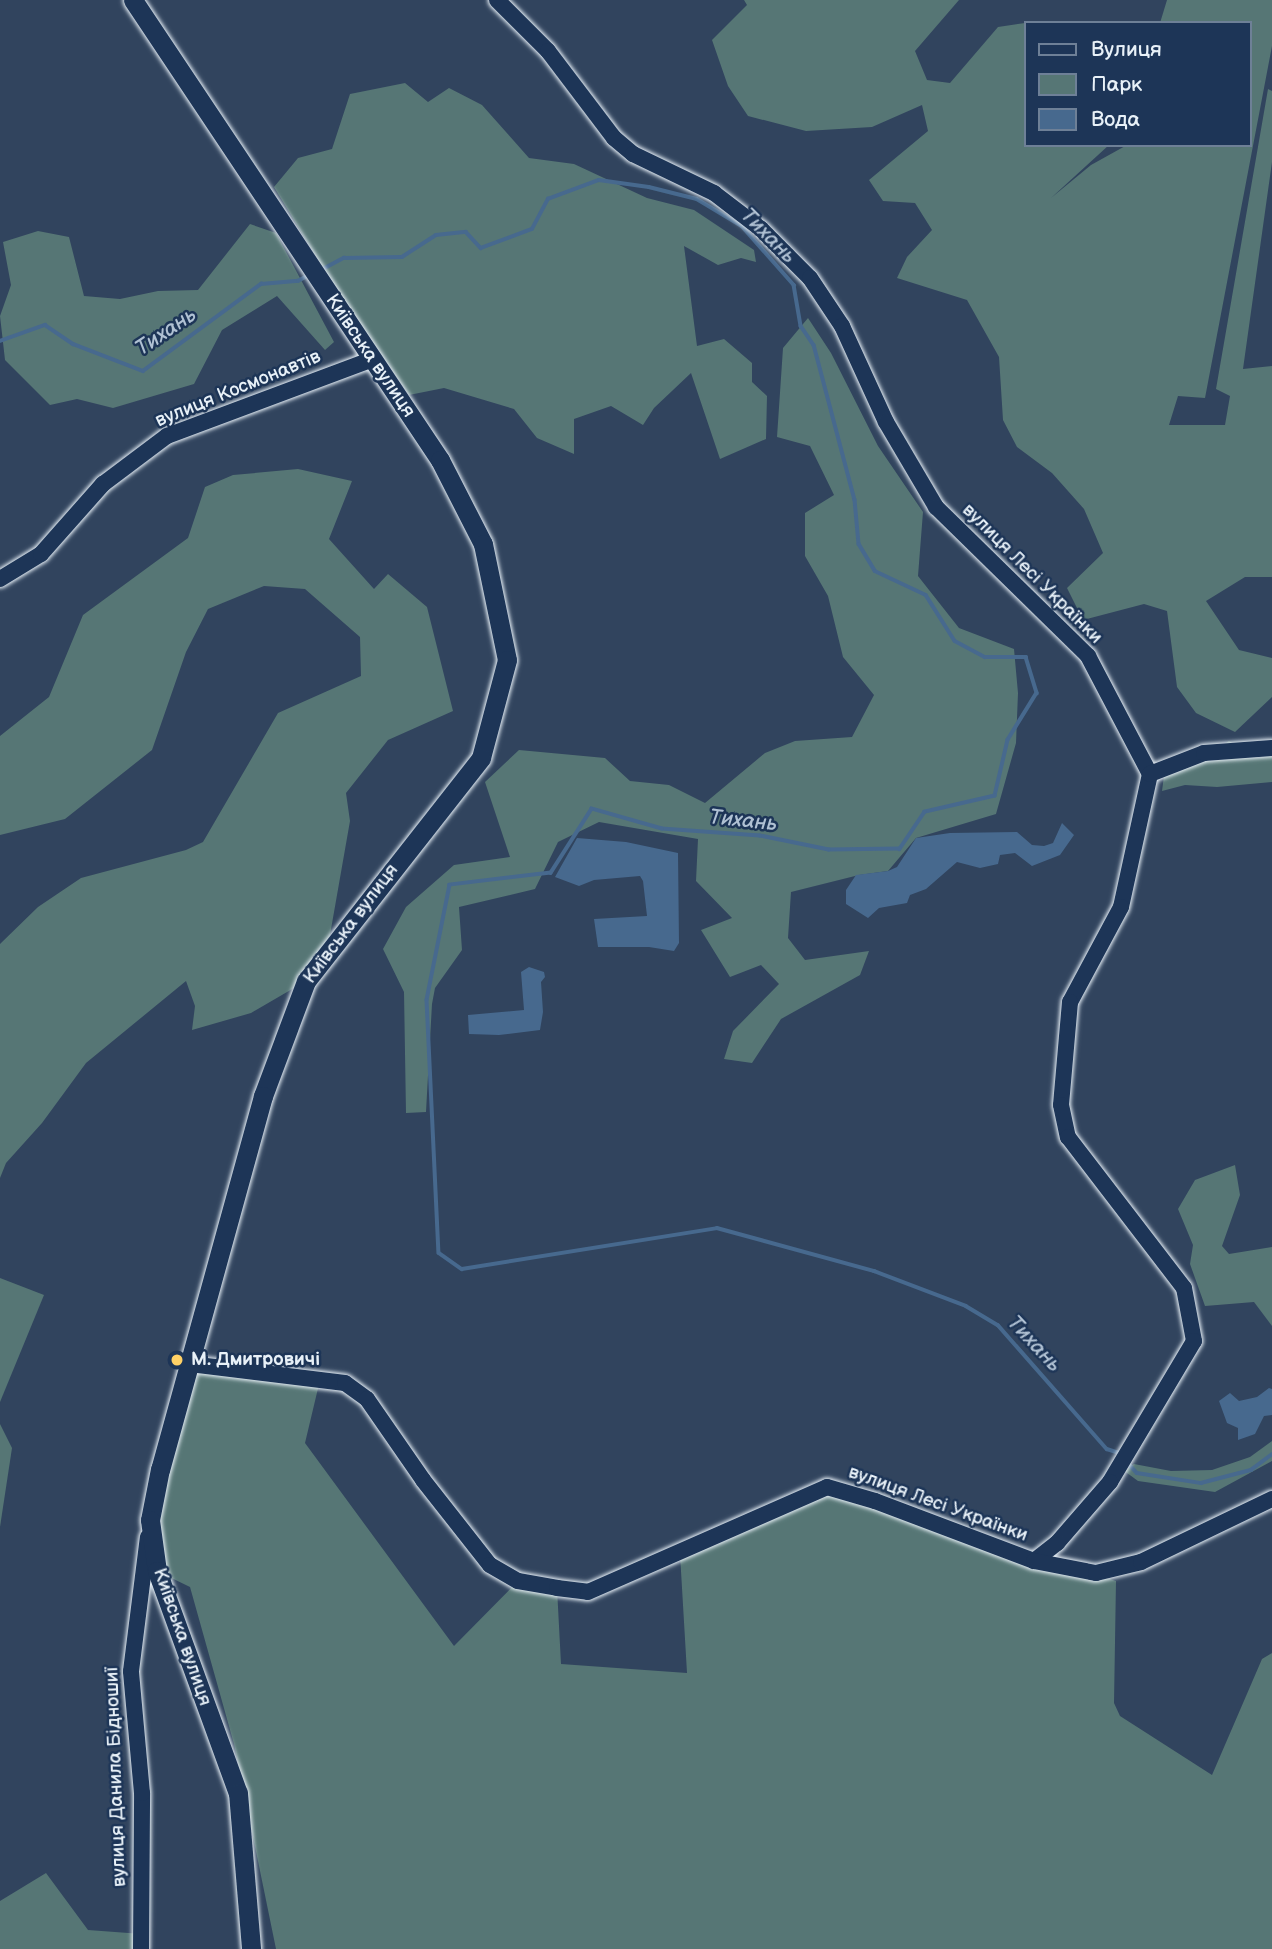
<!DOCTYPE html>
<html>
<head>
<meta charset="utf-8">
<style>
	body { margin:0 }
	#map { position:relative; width:1272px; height:1949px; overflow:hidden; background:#31445e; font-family:"Balsamiq Sans",sans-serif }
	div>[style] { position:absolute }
	.green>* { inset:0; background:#567675 }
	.water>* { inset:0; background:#47698e }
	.stream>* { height:3.5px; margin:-1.75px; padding:0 1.75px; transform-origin:1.75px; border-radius:1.75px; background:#47698e }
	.roads { filter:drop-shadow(0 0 2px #e8f1f8) drop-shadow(0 0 2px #e8f1f8) }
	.minor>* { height:16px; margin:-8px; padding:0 8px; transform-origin:8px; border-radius:8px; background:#1d3557 }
	.major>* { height:19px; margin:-9.5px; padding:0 9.5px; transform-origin:9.5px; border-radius:9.5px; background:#1d3557 }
	.dots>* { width:19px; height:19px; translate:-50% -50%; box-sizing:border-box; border:4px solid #1d3557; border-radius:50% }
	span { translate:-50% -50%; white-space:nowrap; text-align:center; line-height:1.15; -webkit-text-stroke:5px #1d3557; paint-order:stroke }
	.street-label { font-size:19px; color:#e8f1f8 }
	.poi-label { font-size:19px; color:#e8f1f8; font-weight:700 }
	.left { translate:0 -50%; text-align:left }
	.water-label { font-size:21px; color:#b0c1d3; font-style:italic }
	.legend { position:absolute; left:1024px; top:21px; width:228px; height:126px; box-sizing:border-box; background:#1d3557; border:2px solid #6e8097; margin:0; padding:9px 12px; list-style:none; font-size:21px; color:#e8f1f8 }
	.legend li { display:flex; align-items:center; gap:14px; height:35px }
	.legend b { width:35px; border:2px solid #6e8097 }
</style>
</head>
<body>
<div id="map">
	<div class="green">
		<i style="clip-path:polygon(744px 0,959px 0,915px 51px,927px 80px,950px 83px,998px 27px,1025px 23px,1025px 145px,1109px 145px,1051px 198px,1091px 165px,1127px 145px,1249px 145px,1249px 23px,1160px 23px,1167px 0,1272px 0,1272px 46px,1205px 398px,1178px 396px,1169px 425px,1225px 425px,1230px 396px,1216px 389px,1268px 89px,1272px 91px,1272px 162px,1243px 369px,1272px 366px,1272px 577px,1245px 577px,1206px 601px,1239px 650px,1272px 658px,1272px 697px,1235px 732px,1196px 713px,1177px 687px,1167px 611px,1144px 604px,1083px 620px,1067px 588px,1103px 553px,1084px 509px,1052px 473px,1017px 447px,1003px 420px,999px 357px,967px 300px,897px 278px,907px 257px,932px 230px,915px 203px,883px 201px,869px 180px,928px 131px,922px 105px,872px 127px,806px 131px,748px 116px,728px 86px,712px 40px,747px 5px)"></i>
		<i style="clip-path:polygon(405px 83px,428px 102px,449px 88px,482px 105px,529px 158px,574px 164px,647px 198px,694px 210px,754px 250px,756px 262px,741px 258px,718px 265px,684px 246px,697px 346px,724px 339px,752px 363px,752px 382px,767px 396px,766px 439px,720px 459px,691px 373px,654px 408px,643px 425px,611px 406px,574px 419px,574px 454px,537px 438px,514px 409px,444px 388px,409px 395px,332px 283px,274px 187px,298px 158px,332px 149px,350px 94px)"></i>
		<i style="clip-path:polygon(250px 224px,276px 233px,334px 342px,325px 350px,277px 296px,222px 330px,194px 384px,113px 408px,77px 399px,50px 405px,5px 360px,0 316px,11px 285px,3px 242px,38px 231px,69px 237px,84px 296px,120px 299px,158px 291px,198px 290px)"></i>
		<i style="clip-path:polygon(808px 318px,831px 353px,878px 446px,923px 512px,918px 576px,959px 628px,1014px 649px,1018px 693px,1016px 743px,996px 814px,916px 838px,888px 871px,859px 875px,791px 892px,788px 938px,805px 960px,869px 951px,860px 975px,781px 1019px,752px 1063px,724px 1059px,733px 1031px,779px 984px,761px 965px,730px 977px,701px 930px,732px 918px,696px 881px,698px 839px,599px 822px,558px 842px,535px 889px,459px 907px,462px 950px,435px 988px,432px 1004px,426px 1112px,406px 1113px,404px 992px,383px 949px,406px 907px,454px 865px,510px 857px,485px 782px,519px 750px,605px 758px,630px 781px,669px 785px,705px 803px,765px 753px,795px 741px,852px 737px,874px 695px,843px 657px,828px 596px,805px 556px,805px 513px,834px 495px,810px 446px,777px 437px,783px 348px)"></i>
		<i style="clip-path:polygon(298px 469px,352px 481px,329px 539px,374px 589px,388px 574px,427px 607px,453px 711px,388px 740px,346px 793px,350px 821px,327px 952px,306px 981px,251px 1013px,192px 1030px,195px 1006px,186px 981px,86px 1063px,42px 1123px,6px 1163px,0 1178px,0 944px,38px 907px,81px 878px,186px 850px,203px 842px,278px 713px,361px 676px,360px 637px,305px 589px,264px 586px,208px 609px,186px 652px,152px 750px,65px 819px,0 835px,0 736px,49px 697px,83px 615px,188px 538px,205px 487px,233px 475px)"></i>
		<i style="clip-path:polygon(1229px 741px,1259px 758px,1272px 753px,1272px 782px,1217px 787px,1185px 785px,1162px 791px,1164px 776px,1198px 763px)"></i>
		<i style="clip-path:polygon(1235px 1165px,1240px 1195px,1222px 1246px,1229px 1254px,1272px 1247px,1272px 1326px,1254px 1302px,1205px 1306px,1190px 1264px,1193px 1245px,1178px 1209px,1195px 1180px)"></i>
		<i style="clip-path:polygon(0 1278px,44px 1295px,0 1402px)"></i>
		<i style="clip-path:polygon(190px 1364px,320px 1380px,305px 1443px,454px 1646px,518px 1581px,557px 1588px,561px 1664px,687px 1673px,680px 1554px,827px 1487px,1116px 1581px,1114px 1703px,1120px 1716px,1212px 1775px,1262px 1659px,1272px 1653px,1272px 1949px,276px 1949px,234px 1744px,190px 1587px,157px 1571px,160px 1469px)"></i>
		<i style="clip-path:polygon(0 1424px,12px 1448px,0 1527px)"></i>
		<i style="clip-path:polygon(1272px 1441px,1272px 1461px,1215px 1492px,1138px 1481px,1123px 1470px,1134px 1464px,1171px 1471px,1212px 1470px,1250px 1457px)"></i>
		<i style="clip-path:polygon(46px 1873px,88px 1930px,142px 1934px,141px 1949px,0 1949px,0 1901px)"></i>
	</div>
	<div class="water">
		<i style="clip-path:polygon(1062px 823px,1074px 835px,1060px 855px,1032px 866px,1015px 853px,1000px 855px,998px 864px,980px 868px,957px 862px,926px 889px,910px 895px,907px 903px,879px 908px,868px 918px,846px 904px,846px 890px,856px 875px,888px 871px,897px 867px,916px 838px,950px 833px,1017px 832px,1032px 845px,1044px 846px,1053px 843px)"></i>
		<i style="clip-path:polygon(577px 838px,626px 842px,678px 853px,679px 943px,674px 951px,649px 947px,598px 947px,594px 919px,647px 916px,643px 881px,640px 876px,594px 880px,579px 886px,555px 877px)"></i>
		<i style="clip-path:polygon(529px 967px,544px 972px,545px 977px,541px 982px,543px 1012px,540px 1030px,499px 1035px,469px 1034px,468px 1015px,524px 1010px,521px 972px)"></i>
		<i style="clip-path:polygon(1269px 1388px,1272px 1389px,1272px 1415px,1264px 1416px,1255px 1434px,1238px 1440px,1238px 1428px,1227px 1423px,1219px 1401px,1230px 1393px,1239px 1401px,1257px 1397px)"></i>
	</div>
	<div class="stream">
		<i style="left:321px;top:270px;width:26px;rotate:-28deg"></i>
		<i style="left:344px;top:258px;width:58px;rotate:-1deg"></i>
		<i style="left:402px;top:257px;width:40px;rotate:-32.9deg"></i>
		<i style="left:436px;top:235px;width:30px;rotate:-6deg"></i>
		<i style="left:466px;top:232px;width:22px;rotate:47deg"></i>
		<i style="left:481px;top:248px;width:54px;rotate:-20.4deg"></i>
		<i style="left:532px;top:229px;width:34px;rotate:-62deg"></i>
		<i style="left:548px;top:199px;width:54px;rotate:-20.4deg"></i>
		<i style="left:599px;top:180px;width:50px;rotate:8deg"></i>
		<i style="left:649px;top:187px;width:49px;rotate:14deg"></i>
		<i style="left:697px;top:199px;width:52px;rotate:31deg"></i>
		<i style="left:742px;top:226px;width:79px;rotate:48.6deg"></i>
		<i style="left:794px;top:285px;width:42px;rotate:80.3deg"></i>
		<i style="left:801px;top:326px;width:23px;rotate:56deg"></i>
		<i style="left:814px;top:345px;width:160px;rotate:75.2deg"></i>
		<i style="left:855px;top:500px;width:44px;rotate:84.8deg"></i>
		<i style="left:859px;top:544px;width:31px;rotate:59deg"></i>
		<i style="left:875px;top:571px;width:56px;rotate:25.2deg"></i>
		<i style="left:926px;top:595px;width:54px;rotate:57.8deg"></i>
		<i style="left:955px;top:641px;width:34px;rotate:28deg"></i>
		<i style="left:985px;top:657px;width:41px"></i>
		<i style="left:1026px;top:657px;width:38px;rotate:73deg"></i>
		<i style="left:1037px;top:693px;width:55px;rotate:121.7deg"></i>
		<i style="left:1008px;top:740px;width:57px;rotate:103.1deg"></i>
		<i style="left:995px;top:796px;width:72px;rotate:167.1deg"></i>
		<i style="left:925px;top:812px;width:45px;rotate:124deg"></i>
		<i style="left:900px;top:849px;width:71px;rotate:179.2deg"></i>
		<i style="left:829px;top:850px;width:70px;rotate:-168.5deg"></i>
		<i style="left:760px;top:836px;width:98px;rotate:-175.9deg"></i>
		<i style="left:662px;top:829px;width:73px;rotate:-164.1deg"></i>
		<i style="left:592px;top:809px;width:76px;rotate:122.6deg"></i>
		<i style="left:551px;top:873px;width:102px;rotate:173.2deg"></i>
		<i style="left:450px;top:885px;width:117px;rotate:101.3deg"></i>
		<i style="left:427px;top:1000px;width:253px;rotate:87.3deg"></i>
		<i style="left:439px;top:1253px;width:28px;rotate:35deg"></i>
		<i style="left:462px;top:1269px;width:258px;rotate:-9.1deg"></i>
		<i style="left:717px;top:1228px;width:163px;rotate:15.3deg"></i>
		<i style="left:874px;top:1271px;width:98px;rotate:20.8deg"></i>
		<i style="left:966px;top:1306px;width:37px;rotate:31deg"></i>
		<i style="left:998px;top:1325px;width:165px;rotate:48.7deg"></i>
		<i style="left:1107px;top:1449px;width:13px;rotate:18deg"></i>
		<i style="left:0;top:341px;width:48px;rotate:-19.6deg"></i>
		<i style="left:45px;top:325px;width:34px;rotate:34deg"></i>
		<i style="left:73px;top:344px;width:75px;rotate:21.1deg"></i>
		<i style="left:143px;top:371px;width:147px;rotate:-36.4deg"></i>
		<i style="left:261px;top:284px;width:37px;rotate:-5deg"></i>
		<i style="left:298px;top:281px;width:13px;rotate:-29deg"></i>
		<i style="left:1128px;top:1463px;width:13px;rotate:48deg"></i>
		<i style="left:1137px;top:1473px;width:65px;rotate:8.9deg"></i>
		<i style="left:1201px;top:1483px;width:52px;rotate:-14.6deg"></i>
		<i style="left:1251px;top:1470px;width:26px;rotate:-37deg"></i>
	</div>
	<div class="roads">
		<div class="minor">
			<i style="left:497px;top:0;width:72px;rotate:45deg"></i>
			<i style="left:548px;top:51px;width:109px;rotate:52.8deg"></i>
			<i style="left:614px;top:138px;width:25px;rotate:40deg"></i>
			<i style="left:633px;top:154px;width:90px;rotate:25.7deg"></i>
			<i style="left:714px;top:193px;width:59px;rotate:37.5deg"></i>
			<i style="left:761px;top:229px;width:69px;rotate:45deg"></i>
			<i style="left:810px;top:278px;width:58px;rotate:56.3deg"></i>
			<i style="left:842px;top:326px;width:106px;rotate:65.4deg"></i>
			<i style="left:886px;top:422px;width:99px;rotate:59.5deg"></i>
			<i style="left:936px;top:507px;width:213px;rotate:44.4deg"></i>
			<i style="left:1088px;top:656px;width:133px;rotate:62.3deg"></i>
			<i style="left:1150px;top:774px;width:136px;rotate:102.3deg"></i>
			<i style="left:1121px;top:907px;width:108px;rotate:118.2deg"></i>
			<i style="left:1070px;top:1002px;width:103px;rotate:95deg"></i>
			<i style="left:1061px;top:1105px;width:33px;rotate:78deg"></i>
			<i style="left:1068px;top:1137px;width:190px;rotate:52.5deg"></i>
			<i style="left:1184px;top:1288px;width:54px;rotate:79.3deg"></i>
			<i style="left:1194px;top:1341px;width:164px;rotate:120.8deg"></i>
			<i style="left:1110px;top:1482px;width:81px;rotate:131deg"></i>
			<i style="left:1057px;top:1543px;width:29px;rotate:142deg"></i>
			<i style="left:0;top:579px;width:48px;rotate:-31.4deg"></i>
			<i style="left:41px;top:554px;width:94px;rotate:-48.5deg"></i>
			<i style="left:103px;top:484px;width:80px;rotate:-36.9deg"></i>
			<i style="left:167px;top:436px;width:220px;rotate:-20.5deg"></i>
			<i style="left:1150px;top:774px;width:58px;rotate:-21.3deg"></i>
			<i style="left:1204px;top:753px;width:68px;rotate:-4.2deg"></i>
			<i style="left:190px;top:1364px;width:156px;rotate:7deg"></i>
			<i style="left:345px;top:1383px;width:27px;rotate:36deg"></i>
			<i style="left:367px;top:1399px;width:98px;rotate:55.3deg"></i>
			<i style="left:423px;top:1480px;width:108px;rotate:51.8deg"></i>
			<i style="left:490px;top:1565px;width:32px;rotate:30deg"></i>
			<i style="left:518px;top:1581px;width:40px;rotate:10deg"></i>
			<i style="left:557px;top:1588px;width:31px;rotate:7deg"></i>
			<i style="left:588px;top:1592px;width:261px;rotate:-23.7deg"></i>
			<i style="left:827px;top:1487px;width:50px;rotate:16.3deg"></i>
			<i style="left:875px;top:1501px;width:170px;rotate:20.7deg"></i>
			<i style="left:1034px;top:1561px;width:63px;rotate:11deg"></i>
			<i style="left:1096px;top:1573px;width:46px;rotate:-13.7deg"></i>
			<i style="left:1141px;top:1562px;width:145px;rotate:-25.7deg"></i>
			<i style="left:141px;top:1949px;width:156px;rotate:-89.6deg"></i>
			<i style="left:142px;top:1793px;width:122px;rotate:-95.2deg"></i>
			<i style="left:131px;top:1671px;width:135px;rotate:-82.8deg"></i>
		</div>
		<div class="major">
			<i style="left:133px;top:0;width:553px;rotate:56.28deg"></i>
			<i style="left:440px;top:460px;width:94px;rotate:62.9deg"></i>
			<i style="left:483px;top:544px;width:118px;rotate:78.3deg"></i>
			<i style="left:507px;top:660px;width:101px;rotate:104.9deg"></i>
			<i style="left:481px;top:758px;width:283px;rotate:128.1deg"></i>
			<i style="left:306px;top:981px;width:123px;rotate:110.5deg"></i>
			<i style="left:263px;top:1096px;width:387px;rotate:105.4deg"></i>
			<i style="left:160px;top:1469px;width:52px;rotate:101.1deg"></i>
			<i style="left:150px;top:1520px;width:51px;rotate:82.2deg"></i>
			<i style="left:157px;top:1571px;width:236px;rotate:70deg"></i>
			<i style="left:238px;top:1793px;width:157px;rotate:85.2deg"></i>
		</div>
	</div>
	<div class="dots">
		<i style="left:177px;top:1360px;background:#ffd166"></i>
	</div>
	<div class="street-label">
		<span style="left:370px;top:356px;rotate:56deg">Київська вулиця</span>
		<span style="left:238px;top:389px;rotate:-22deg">вулиця Космонавтів</span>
		<span style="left:1032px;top:574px;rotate:45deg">вулиця Лесі Українки</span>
		<span style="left:351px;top:924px;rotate:-53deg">Київська вулиця</span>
		<span style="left:938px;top:1504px;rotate:20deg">вулиця Лесі Українки</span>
		<span style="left:182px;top:1637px;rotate:71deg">Київська вулиця</span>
		<span style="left:116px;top:1777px;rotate:-92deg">вулиця Данила Бідношиї</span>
	</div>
	<div class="poi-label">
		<span class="left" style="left:191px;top:1360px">М. Дмитровичі</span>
	</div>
	<div class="water-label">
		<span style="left:768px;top:236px;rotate:45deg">Тихань</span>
		<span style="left:166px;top:332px;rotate:-34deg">Тихань</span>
		<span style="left:743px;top:821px;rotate:6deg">Тихань</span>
		<span style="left:1034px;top:1344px;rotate:47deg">Тихань</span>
	</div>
	<ul class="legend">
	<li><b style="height:9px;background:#1d3557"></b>Вулиця</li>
	<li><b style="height:19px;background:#567675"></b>Парк</li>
	<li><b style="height:19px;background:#47698e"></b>Вода</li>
	</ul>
</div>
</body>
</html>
